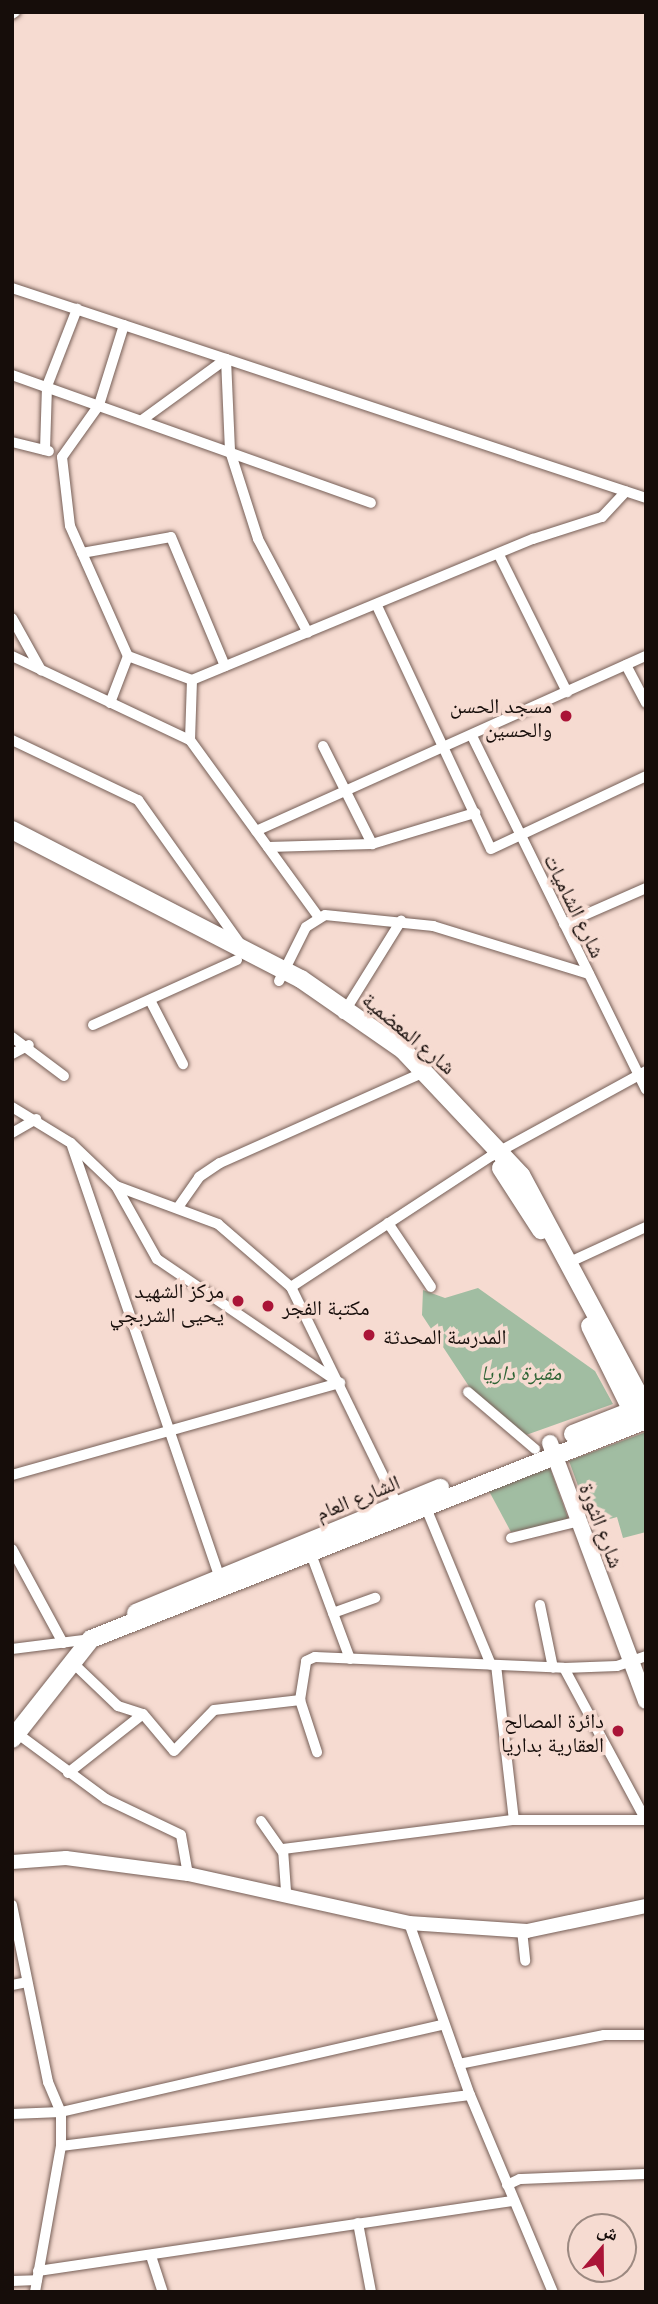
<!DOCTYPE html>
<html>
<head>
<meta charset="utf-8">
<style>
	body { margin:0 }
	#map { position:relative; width:658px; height:2304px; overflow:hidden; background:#f6dbd1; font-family:"Playfair Display","Noto Naskh Arabic",serif }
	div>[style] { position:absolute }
	.green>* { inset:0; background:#a1bda2 }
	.roads { filter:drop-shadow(0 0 2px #765f57) drop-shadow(0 0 2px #765f57) }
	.minor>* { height:10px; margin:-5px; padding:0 5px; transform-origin:5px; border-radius:5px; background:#fff }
	.tertiary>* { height:14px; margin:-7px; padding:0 7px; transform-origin:7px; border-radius:7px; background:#fff }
	.secondary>* { height:16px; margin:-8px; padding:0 8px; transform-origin:8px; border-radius:8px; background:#fff }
	.primary>* { height:18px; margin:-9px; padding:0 9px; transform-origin:9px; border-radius:9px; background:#fff }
	.dots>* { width:19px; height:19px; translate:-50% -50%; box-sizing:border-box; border:4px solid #f6dbd1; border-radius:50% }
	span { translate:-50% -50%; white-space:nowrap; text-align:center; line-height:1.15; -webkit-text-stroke:7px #f6dbd1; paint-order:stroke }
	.poi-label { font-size:21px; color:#160d0a }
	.right { translate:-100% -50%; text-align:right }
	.left { translate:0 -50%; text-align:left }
	.street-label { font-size:21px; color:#160d0a }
	.park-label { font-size:21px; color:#2f6435; font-style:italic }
	.frame { position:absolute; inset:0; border:14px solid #160d0a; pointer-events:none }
	.north { position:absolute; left:567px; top:2213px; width:70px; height:70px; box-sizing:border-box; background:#f6dbd1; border:2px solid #9c8981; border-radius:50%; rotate:20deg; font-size:19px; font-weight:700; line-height:28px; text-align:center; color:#160d0a }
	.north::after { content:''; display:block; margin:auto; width:24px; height:32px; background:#aa1437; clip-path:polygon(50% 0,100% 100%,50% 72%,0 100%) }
</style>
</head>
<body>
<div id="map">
	<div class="green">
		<i style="clip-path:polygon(478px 1288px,595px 1371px,613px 1404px,526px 1435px,472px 1391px,422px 1315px,423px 1290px,445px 1298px)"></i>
		<i style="clip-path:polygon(646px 1432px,646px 1532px,623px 1538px,617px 1517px,592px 1524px,569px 1461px)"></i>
		<i style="clip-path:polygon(550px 1468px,569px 1521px,511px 1532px,489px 1491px)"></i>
	</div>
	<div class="roads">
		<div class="minor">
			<i style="left:12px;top:14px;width:4px;rotate:-34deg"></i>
			<i style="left:12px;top:288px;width:668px;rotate:18.33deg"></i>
			<i style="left:124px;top:325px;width:84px;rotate:107.4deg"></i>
			<i style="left:99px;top:405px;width:64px;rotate:125.4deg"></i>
			<i style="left:62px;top:457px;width:69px;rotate:83.4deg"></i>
			<i style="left:70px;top:526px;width:142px;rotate:66deg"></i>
			<i style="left:226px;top:359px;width:92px;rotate:87.5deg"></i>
			<i style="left:230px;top:451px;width:92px;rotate:72.3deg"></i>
			<i style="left:258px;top:539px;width:106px;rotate:62deg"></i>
			<i style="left:12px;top:375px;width:381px;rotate:19.6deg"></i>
			<i style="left:142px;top:420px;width:104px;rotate:-36deg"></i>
			<i style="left:12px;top:442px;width:38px;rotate:14deg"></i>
			<i style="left:45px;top:450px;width:64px;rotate:-88.2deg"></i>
			<i style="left:47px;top:386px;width:83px;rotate:-68.7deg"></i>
			<i style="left:82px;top:553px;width:90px;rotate:-10.2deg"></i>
			<i style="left:171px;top:537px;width:140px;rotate:67.3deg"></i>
			<i style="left:500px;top:557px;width:151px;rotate:63.6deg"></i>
			<i style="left:377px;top:606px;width:268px;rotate:64.9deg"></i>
			<i style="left:491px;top:849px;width:171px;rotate:-25.2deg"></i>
			<i style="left:12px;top:618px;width:60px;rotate:60.9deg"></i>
			<i style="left:12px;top:656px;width:197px;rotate:25.3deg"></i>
			<i style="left:626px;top:665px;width:43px;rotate:62.2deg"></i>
			<i style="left:192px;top:680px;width:60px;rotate:91.9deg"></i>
			<i style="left:190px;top:740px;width:218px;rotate:54deg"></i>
			<i style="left:110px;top:703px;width:50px;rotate:-69deg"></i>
			<i style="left:128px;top:656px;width:68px;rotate:20.6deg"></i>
			<i style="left:192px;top:680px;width:369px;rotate:-22.5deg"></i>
			<i style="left:533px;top:539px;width:72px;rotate:-17.7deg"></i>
			<i style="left:602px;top:517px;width:35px;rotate:-47deg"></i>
			<i style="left:472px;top:736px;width:394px;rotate:63.8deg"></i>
			<i style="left:12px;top:740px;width:140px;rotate:25.5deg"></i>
			<i style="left:138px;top:800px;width:178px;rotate:54.6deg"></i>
			<i style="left:323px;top:746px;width:110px;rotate:63.4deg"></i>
			<i style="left:256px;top:831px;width:427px;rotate:-24.2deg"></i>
			<i style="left:268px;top:847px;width:104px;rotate:-1.7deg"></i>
			<i style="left:372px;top:844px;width:108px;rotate:-16.8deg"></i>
			<i style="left:564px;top:924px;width:90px;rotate:-23.7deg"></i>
			<i style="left:279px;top:981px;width:60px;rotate:-63.4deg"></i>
			<i style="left:306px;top:927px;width:22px;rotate:-32deg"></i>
			<i style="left:325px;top:915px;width:109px;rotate:5.8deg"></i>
			<i style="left:433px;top:926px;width:163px;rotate:17.1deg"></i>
			<i style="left:151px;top:1002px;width:70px;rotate:62.7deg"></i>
			<i style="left:343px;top:1014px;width:110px;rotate:-58.1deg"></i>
			<i style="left:93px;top:1025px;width:158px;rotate:-24.3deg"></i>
			<i style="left:12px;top:1037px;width:65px;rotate:36.9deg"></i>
			<i style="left:12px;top:1054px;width:19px;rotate:-28deg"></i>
			<i style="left:12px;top:1107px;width:69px;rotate:31.4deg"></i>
			<i style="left:71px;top:1143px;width:62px;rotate:43.7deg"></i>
			<i style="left:116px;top:1186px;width:109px;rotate:20.4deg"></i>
			<i style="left:218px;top:1224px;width:96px;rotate:40.8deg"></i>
			<i style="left:291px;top:1287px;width:248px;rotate:64deg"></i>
			<i style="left:12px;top:1133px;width:28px;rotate:-30deg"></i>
			<i style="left:72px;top:1146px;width:463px;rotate:71.1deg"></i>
			<i style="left:116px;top:1186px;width:84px;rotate:60.7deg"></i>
			<i style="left:157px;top:1259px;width:219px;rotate:34.2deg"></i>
			<i style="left:179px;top:1206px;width:35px;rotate:-55deg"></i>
			<i style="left:199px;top:1177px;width:25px;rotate:-34deg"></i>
			<i style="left:220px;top:1163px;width:219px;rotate:-24deg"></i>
			<i style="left:388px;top:1223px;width:77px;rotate:56.1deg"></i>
			<i style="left:572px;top:1261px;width:81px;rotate:-24.7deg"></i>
			<i style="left:291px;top:1287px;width:239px;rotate:-33.2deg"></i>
			<i style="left:491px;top:1156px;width:177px;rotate:-28.7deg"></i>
			<i style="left:468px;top:1392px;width:88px;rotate:40.4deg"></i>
			<i style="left:12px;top:1475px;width:341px;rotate:-15.7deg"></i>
			<i style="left:424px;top:1503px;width:175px;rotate:67.5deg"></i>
			<i style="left:511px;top:1538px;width:70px;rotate:-14deg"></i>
			<i style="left:12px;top:1549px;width:107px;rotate:61.5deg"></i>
			<i style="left:311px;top:1554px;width:112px;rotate:69.6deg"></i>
			<i style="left:540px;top:1605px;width:64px;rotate:78.3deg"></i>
			<i style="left:333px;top:1613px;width:45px;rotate:-19.7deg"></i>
			<i style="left:12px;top:1649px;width:80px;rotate:-7.2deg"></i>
			<i style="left:74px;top:1664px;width:61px;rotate:43.7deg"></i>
			<i style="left:118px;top:1706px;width:26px;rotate:18deg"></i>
			<i style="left:496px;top:1665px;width:156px;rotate:83.4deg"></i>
			<i style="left:564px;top:1668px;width:173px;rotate:61.7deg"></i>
			<i style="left:300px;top:1700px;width:55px;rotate:71.9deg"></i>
			<i style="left:18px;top:1734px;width:109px;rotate:36.5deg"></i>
			<i style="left:106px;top:1799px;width:83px;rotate:25.6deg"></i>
			<i style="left:181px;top:1835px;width:40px;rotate:80deg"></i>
			<i style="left:68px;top:1773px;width:95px;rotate:-38.2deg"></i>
			<i style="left:143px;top:1714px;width:48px;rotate:50deg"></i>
			<i style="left:174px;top:1751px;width:57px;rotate:-45.7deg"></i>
			<i style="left:214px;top:1710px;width:87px;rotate:-6.6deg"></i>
			<i style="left:300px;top:1700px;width:39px;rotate:-81deg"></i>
			<i style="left:306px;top:1661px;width:10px;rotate:-24deg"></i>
			<i style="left:315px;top:1657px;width:249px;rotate:2.5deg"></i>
			<i style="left:564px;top:1668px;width:53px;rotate:-2.2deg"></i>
			<i style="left:617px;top:1666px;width:31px;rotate:-19deg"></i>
			<i style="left:261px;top:1821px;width:38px;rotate:55deg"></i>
			<i style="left:286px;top:1891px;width:42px;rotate:-94.1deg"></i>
			<i style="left:283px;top:1849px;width:233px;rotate:-7.2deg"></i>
			<i style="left:514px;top:1820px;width:132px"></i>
			<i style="left:12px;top:1905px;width:181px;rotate:78.5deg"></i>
			<i style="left:48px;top:2082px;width:33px;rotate:67deg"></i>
			<i style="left:61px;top:2112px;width:34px;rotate:90deg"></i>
			<i style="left:61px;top:2146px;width:148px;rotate:100.1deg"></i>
			<i style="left:409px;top:1923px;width:182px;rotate:70.5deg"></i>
			<i style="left:470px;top:2095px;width:214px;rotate:67.2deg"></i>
			<i style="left:522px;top:1930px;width:31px;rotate:84deg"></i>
			<i style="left:12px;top:1985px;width:15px;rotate:-11deg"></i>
			<i style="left:459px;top:2064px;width:148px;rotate:-11.3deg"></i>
			<i style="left:604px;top:2035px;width:42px"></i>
			<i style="left:12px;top:2114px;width:49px;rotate:-2.3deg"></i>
			<i style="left:61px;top:2112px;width:393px;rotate:-12.9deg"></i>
			<i style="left:61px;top:2146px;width:412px;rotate:-7.1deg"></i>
			<i style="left:507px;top:2185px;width:14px;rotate:-25deg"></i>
			<i style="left:520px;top:2179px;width:126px;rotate:-2.3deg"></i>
			<i style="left:358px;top:2223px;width:70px;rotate:79.3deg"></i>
			<i style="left:151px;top:2256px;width:38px;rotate:72deg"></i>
			<i style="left:38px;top:2271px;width:481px;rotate:-8.4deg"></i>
			<i style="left:12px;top:2281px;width:25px;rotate:-2deg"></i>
		</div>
		<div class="tertiary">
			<i style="left:12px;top:1862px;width:54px;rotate:-4.2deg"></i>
			<i style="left:66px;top:1858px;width:123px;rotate:7.5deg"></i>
			<i style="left:188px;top:1874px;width:226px;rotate:12.5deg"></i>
			<i style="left:409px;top:1923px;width:118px;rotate:3.9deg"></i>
			<i style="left:527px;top:1931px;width:122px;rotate:-11.9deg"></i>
		</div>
		<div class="secondary">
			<i style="left:550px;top:1443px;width:275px;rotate:69.6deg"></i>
		</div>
		<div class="primary">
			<i style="left:12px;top:830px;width:325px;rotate:27.3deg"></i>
			<i style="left:301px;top:979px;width:124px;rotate:34.8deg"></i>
			<i style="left:403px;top:1050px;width:172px;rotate:46.7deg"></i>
			<i style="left:521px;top:1175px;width:264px;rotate:61.8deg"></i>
			<i style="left:501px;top:1168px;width:74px;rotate:57.2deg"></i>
			<i style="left:590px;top:1326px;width:108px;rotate:63.7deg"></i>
			<i style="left:573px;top:1434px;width:74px;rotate:-21.4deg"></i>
			<i style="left:136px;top:1613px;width:329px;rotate:-22.4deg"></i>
			<i style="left:12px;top:1739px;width:127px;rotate:-51.7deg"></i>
			<i style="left:91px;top:1639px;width:597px;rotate:-21.53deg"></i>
		</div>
	</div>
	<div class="dots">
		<i style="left:566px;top:716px;background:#aa1437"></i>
		<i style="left:238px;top:1301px;background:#aa1437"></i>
		<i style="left:268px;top:1306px;background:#aa1437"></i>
		<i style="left:369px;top:1335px;background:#aa1437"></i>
		<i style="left:618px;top:1731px;background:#aa1437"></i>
	</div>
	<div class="poi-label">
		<span class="right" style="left:552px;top:716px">مسجد الحسن<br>والحسين</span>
		<span class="right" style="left:224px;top:1301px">مركز الشهيد<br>يحيى الشربجي</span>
		<span class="left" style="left:282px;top:1306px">مكتبة الفجر</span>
		<span class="left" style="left:383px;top:1335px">المدرسة المحدثة</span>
		<span class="right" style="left:604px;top:1731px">دائرة المصالح<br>العقارية بداريا</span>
	</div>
	<div class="street-label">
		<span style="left:576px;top:905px;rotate:64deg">شارع الشاميات</span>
		<span style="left:410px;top:1032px;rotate:40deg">شارع المعضمية</span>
		<span style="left:357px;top:1496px;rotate:-22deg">الشارع العام</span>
		<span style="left:603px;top:1525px;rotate:69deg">شارع الثورة</span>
	</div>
	<div class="park-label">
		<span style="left:521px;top:1371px">مقبرة داريا</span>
	</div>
	<div class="frame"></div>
	<div class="north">ش</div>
</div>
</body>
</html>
